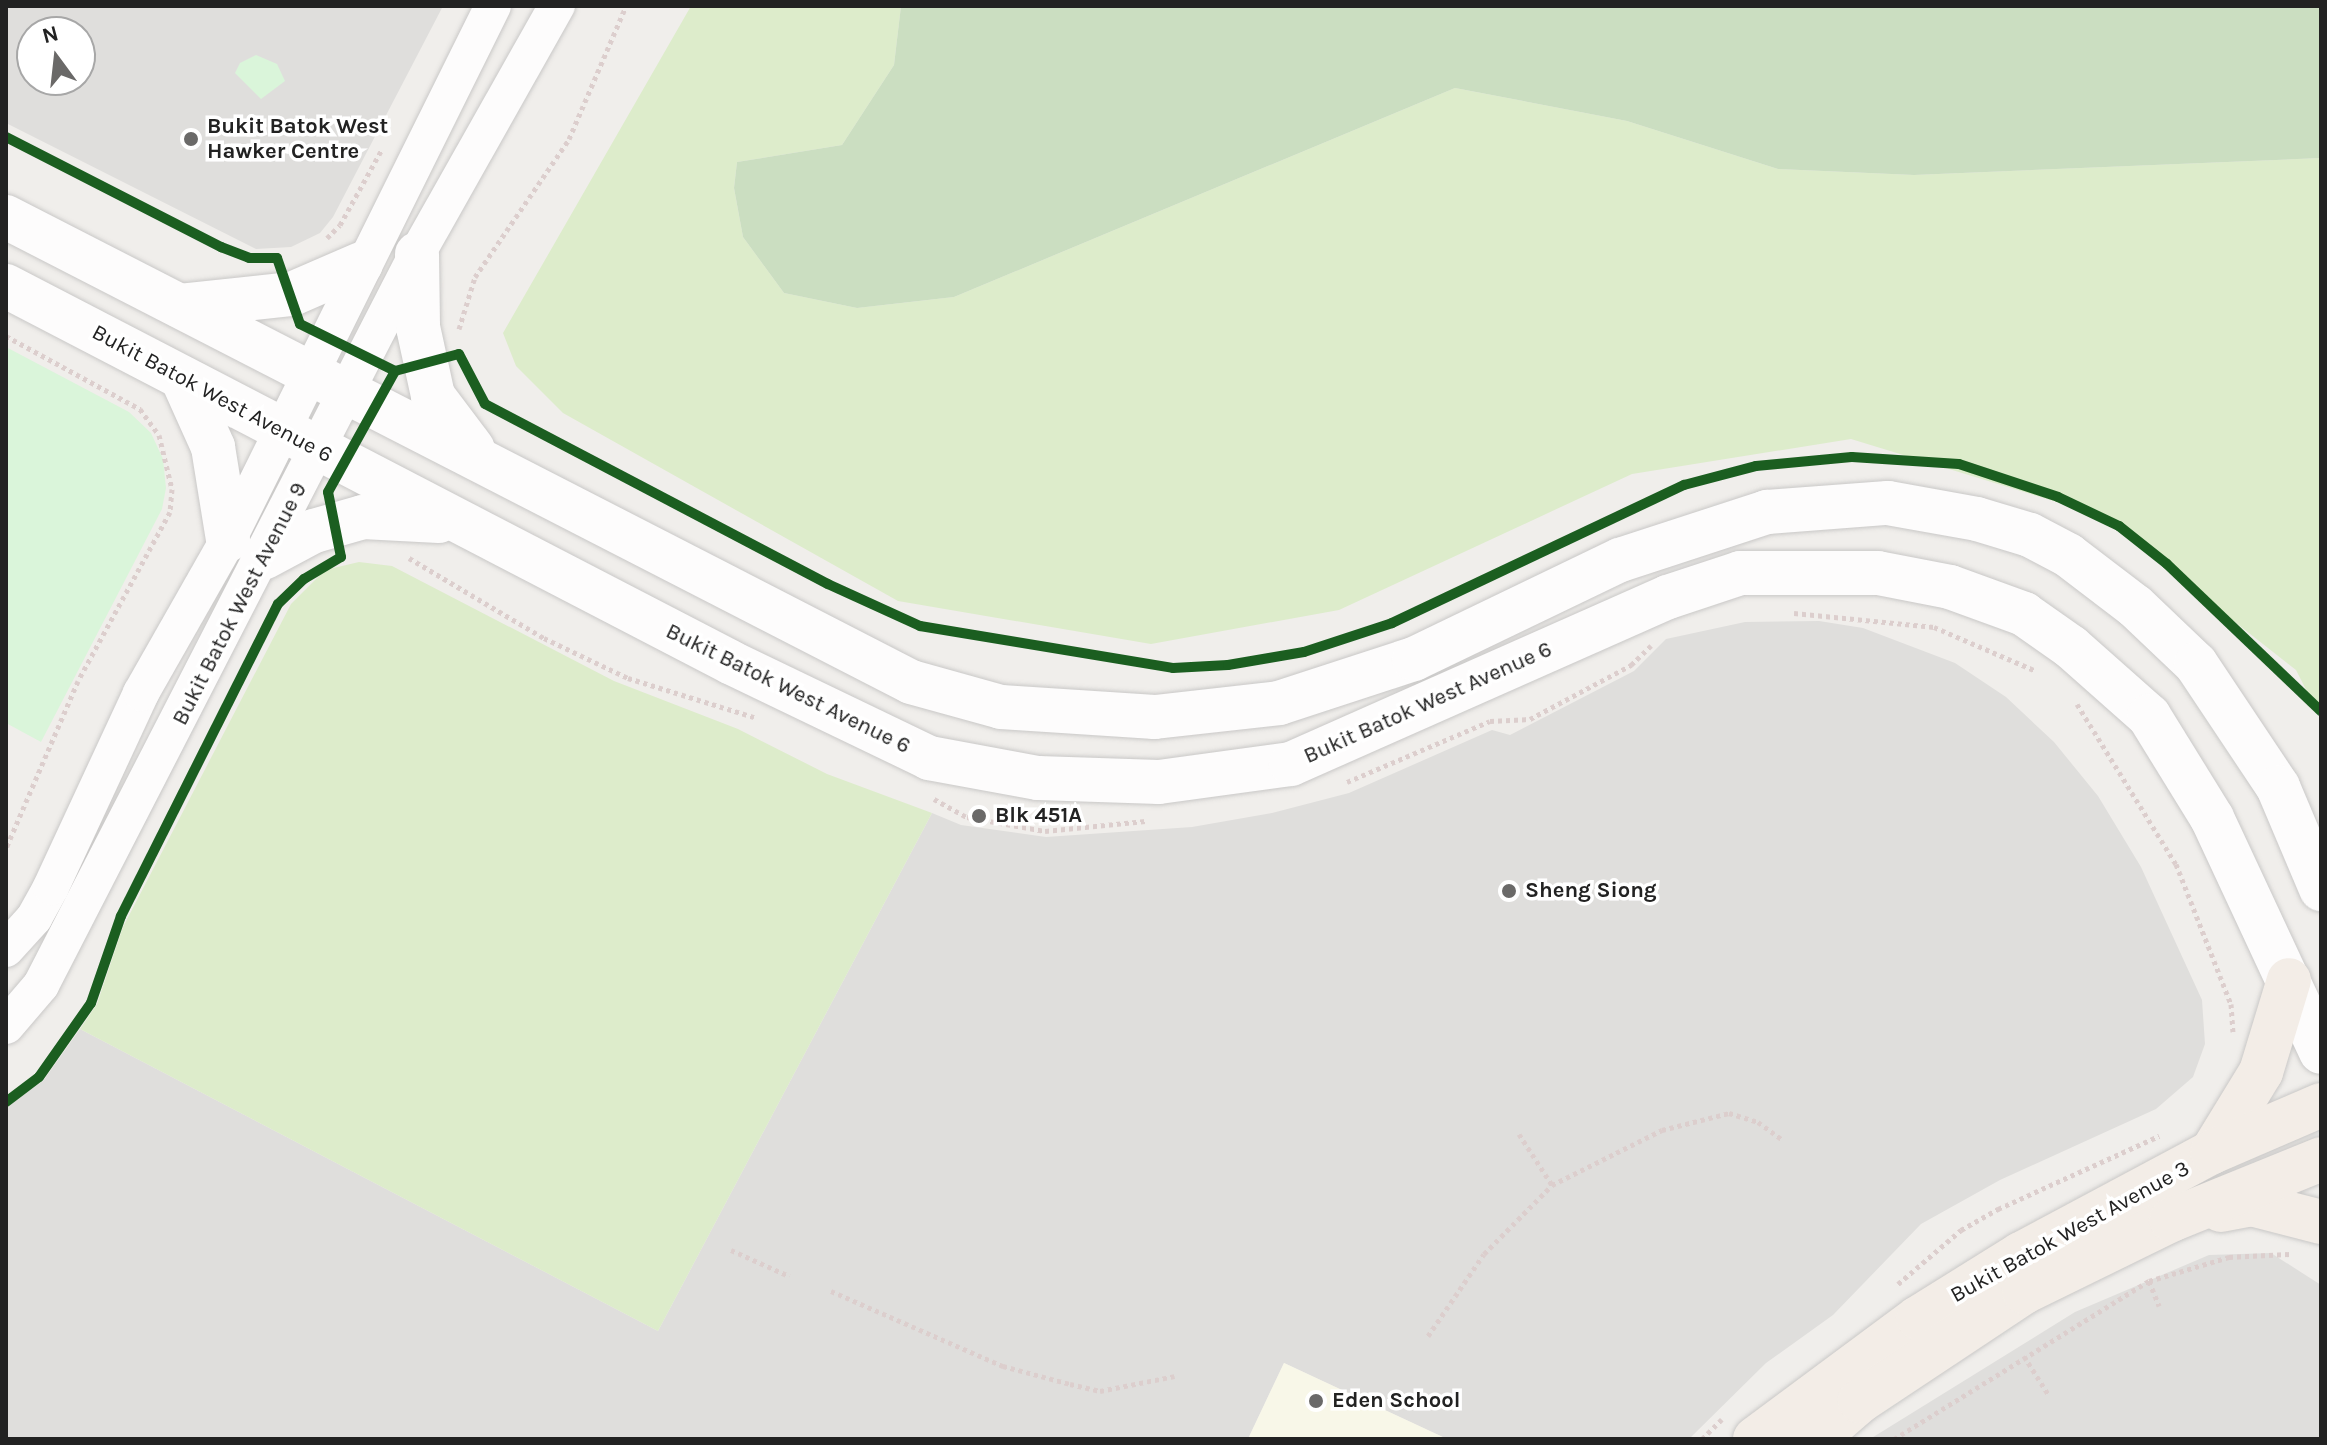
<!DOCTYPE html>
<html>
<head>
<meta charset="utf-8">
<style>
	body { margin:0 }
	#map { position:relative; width:2327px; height:1445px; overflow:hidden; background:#f0eeeb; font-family:Karla,sans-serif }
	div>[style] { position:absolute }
	.residential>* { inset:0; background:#dfdedc }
	.education>* { inset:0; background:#f8f7e8 }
	.grass>* { inset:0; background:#ddeccb }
	.forest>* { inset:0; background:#cbdec1 }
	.park>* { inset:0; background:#daf5da }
	.path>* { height:5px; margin-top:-2.5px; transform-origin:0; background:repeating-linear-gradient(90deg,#dccecd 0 4px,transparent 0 8px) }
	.roads { filter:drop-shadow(0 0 2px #c9c8c7) drop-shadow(0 0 2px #c9c8c7) }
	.minor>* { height:36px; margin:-18px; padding:0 18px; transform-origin:18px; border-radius:18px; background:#fdfcfc }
	.tertiary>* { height:44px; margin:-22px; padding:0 22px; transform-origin:22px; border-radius:22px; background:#fdfcfc }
	.primary>* { height:44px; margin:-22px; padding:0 22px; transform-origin:22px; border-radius:22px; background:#f3ede7 }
	.cycleway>* { height:10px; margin:-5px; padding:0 5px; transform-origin:5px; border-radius:5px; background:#1b5e20 }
	.dots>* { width:22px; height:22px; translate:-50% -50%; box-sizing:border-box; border:4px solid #fff; border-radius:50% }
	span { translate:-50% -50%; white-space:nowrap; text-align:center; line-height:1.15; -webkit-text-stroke:7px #fff; paint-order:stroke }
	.poi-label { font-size:22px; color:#222; font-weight:700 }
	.left { translate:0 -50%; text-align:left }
	.street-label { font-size:22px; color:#222 }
	.frame { position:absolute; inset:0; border:8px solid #222; pointer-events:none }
	.north { position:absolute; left:16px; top:16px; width:80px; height:80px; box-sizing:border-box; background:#fff; border:2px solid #a7a7a7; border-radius:50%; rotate:345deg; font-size:22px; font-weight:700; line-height:32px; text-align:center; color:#222 }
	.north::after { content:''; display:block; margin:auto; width:28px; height:36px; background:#6a6968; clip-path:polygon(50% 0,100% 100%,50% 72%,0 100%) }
</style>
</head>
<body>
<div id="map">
	<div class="residential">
		<i style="clip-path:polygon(evenodd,6px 6px,443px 6px,333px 217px,320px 233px,291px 247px,256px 249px,6px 123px,6px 6px,32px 32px,80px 32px,80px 80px,32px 80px,32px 32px)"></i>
		<i style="clip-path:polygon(1819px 621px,1863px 628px,1955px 663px,2006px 697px,2054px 742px,2098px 796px,2141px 867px,2202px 1000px,2205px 1044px,2193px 1077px,2156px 1109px,2000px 1180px,1921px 1224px,1833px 1315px,1766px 1363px,1689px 1439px,1447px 1439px,1284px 1363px,1248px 1439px,6px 1439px,6px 1107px,43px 1081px,80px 1029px,658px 1331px,932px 813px,961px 825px,1046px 837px,1192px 827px,1272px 813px,1349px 793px,1492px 730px,1510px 735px,1634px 671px,1666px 639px,1745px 622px)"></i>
		<i style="clip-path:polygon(2271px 1253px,2321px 1285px,2321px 1439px,1870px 1439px,2075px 1312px,2209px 1255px)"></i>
	</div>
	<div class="education">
		<i style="clip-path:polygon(1284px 1363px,1447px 1439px,1248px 1439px)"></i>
	</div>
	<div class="grass">
		<i style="clip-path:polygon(691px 6px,901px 6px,894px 65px,842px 145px,737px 162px,734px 188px,743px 237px,784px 293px,857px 308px,954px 297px,1455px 88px,1627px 121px,1778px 169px,1914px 175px,2321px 158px,2321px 719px,2296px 670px,2099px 515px,1851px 439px,1632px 474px,1339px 610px,1151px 644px,898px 601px,563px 413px,516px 366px,503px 333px)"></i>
		<i style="clip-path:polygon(359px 562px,392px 566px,614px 681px,738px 729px,827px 774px,932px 813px,658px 1331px,80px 1029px,97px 1004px,123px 927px,291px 604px,325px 570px)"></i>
	</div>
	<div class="forest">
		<i style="clip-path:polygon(901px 6px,2321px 6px,2321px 158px,1914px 175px,1778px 169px,1627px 121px,1455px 88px,954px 297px,857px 308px,784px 293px,743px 237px,734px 188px,737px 162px,842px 145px,894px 65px)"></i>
	</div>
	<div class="park">
		<i style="clip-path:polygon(256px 55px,277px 64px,285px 81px,261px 99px,235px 73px,240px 63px)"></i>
		<i style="clip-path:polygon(6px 347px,129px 412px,151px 433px,163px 459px,166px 488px,162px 509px,41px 742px,6px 723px)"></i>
	</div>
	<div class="path">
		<i style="left:327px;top:238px;width:18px;rotate:-45deg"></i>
		<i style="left:340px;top:225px;width:85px;rotate:-61deg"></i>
		<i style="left:459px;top:329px;width:54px;rotate:-72.9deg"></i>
		<i style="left:475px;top:277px;width:167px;rotate:-55.7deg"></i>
		<i style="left:569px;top:139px;width:145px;rotate:-66.8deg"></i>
		<i style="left:6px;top:336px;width:153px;rotate:28.6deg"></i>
		<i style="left:140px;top:409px;width:32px;rotate:54deg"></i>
		<i style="left:159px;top:435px;width:56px;rotate:76.5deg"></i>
		<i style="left:172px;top:489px;width:23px;rotate:95deg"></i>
		<i style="left:170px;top:512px;width:192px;rotate:118.6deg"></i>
		<i style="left:78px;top:681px;width:182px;rotate:113.3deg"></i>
		<i style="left:409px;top:558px;width:157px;rotate:30.7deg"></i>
		<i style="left:544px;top:638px;width:93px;rotate:25.5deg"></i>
		<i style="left:628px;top:678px;width:132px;rotate:17.2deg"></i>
		<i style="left:1794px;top:613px;width:141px;rotate:5.7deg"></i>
		<i style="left:1934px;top:627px;width:109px;rotate:23.3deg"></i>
		<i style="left:2077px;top:704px;width:188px;rotate:58.3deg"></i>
		<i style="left:2176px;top:864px;width:150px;rotate:68.6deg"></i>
		<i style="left:2231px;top:1004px;width:28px;rotate:86deg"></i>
		<i style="left:1347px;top:782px;width:155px;rotate:-23.1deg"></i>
		<i style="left:1490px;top:721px;width:40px;rotate:-2.9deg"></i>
		<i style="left:1530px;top:719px;width:115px;rotate:-28.1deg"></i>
		<i style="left:1631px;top:665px;width:28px;rotate:-44deg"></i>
		<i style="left:934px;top:799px;width:38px;rotate:29deg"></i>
		<i style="left:967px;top:817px;width:79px;rotate:10.2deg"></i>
		<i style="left:1045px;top:831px;width:101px;rotate:-5.7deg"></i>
		<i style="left:1519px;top:1134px;width:61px;rotate:57.1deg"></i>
		<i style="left:731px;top:1250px;width:64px;rotate:24.1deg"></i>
		<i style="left:2149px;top:1281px;width:27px;rotate:68deg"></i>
		<i style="left:1898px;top:1284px;width:83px;rotate:-40.6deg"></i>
		<i style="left:1961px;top:1230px;width:43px;rotate:-29.6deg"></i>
		<i style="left:1998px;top:1209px;width:177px;rotate:-24.4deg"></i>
		<i style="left:831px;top:1291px;width:188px;rotate:23.6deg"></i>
		<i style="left:1003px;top:1366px;width:69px;rotate:15deg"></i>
		<i style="left:1070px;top:1384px;width:31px;rotate:13deg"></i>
		<i style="left:1100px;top:1391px;width:76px;rotate:-11.3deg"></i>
		<i style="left:1428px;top:1336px;width:99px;rotate:-55.7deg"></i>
		<i style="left:1484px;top:1254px;width:97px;rotate:-45.4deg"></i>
		<i style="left:1552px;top:1185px;width:123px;rotate:-26.6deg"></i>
		<i style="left:1662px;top:1130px;width:69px;rotate:-14.2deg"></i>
		<i style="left:1729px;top:1113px;width:30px;rotate:17deg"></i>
		<i style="left:1758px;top:1122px;width:31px;rotate:36deg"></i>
		<i style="left:2024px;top:1356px;width:45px;rotate:57.7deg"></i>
		<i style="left:1702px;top:1439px;width:28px;rotate:-45deg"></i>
		<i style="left:1894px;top:1439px;width:300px;rotate:-31.8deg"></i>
		<i style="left:2149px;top:1281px;width:84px;rotate:-16.7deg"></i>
		<i style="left:2229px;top:1257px;width:61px;rotate:-2.8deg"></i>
	</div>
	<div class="roads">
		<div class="minor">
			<i style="left:6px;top:949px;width:42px;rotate:-47.9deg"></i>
			<i style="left:34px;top:918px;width:35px;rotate:-61deg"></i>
			<i style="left:51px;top:887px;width:214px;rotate:-65.1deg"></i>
			<i style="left:141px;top:693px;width:176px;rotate:-60.4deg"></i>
			<i style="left:228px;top:540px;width:596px;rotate:-63.61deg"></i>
			<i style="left:6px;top:1026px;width:54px;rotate:-49.5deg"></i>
			<i style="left:41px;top:985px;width:822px;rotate:-62.78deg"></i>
			<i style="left:417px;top:254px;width:285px;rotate:-60.6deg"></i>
		</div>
		<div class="tertiary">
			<i style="left:6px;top:217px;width:1017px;rotate:27.19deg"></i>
			<i style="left:911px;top:682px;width:93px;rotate:15.5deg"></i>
			<i style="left:1001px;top:707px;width:154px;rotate:3.7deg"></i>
			<i style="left:1155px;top:717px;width:125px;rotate:-6.4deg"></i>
			<i style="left:1279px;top:703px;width:142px;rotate:-18.1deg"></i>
			<i style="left:1414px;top:659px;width:229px;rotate:-25.7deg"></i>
			<i style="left:1620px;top:560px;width:155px;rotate:-18.1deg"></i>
			<i style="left:1767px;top:512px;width:121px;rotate:-4.3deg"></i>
			<i style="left:1888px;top:503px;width:90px;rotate:10.2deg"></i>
			<i style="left:1977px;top:519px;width:55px;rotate:16.8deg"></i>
			<i style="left:2030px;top:535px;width:43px;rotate:27.8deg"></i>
			<i style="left:2068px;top:555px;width:84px;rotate:37.3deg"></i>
			<i style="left:2135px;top:606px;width:84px;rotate:43.6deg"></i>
			<i style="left:2196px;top:664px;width:148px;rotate:56.3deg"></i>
			<i style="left:2278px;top:787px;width:111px;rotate:67.1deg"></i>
			<i style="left:417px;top:254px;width:73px;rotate:89.2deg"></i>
			<i style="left:418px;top:327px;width:71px;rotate:77.7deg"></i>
			<i style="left:433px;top:396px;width:66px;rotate:53deg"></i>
			<i style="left:6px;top:286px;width:818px;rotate:27.44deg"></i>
			<i style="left:732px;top:663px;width:219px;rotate:25.7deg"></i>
			<i style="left:929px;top:758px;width:111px;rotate:10.4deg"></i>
			<i style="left:1038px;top:778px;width:121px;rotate:1.9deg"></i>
			<i style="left:1159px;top:782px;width:133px;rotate:-7.8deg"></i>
			<i style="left:1291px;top:764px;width:412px;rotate:-23.9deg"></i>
			<i style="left:1668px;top:597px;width:76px;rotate:-18.4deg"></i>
			<i style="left:1740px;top:573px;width:138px"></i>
			<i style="left:1878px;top:573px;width:73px;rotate:11deg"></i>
			<i style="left:1950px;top:587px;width:79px;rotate:20deg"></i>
			<i style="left:2024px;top:614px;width:57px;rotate:35.1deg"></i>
			<i style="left:2071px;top:647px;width:104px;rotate:41.5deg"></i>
			<i style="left:2149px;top:716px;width:120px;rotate:58.3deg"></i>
			<i style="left:2212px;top:818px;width:258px;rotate:65deg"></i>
			<i style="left:180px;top:306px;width:113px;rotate:-6.1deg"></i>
			<i style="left:292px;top:294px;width:75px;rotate:-23.5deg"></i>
			<i style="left:182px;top:378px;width:76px;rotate:65.8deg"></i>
			<i style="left:213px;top:447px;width:94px;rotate:80.8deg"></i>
			<i style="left:265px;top:557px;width:55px;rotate:-28deg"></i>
			<i style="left:314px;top:531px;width:51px;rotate:-15.9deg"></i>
			<i style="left:363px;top:517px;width:76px;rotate:3deg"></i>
		</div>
		<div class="primary">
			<i style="left:2212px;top:1152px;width:94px;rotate:-58.5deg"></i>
			<i style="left:2261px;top:1072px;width:96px;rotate:-73.1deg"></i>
			<i style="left:2221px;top:1210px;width:31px;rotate:-11deg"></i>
			<i style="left:2251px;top:1204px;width:72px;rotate:14.4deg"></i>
			<i style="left:1755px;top:1439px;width:203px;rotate:-36.6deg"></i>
			<i style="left:1918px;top:1318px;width:121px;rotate:-31.9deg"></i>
			<i style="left:2021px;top:1254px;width:217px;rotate:-28.1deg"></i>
			<i style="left:2212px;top:1152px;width:119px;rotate:-23.3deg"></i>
			<i style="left:1816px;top:1439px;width:58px;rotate:-40.8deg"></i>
			<i style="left:1860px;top:1401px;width:197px;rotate:-33.6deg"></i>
			<i style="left:2024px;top:1292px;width:164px;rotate:-26.1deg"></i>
			<i style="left:2171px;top:1220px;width:162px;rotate:-22.1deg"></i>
		</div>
	</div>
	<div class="cycleway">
		<i style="left:6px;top:137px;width:242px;rotate:27.1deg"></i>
		<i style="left:221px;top:247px;width:30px;rotate:21deg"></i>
		<i style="left:249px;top:258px;width:28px"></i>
		<i style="left:277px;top:258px;width:70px;rotate:70.8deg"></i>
		<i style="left:300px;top:324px;width:106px;rotate:26.3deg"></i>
		<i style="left:395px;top:371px;width:66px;rotate:-14.9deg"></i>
		<i style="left:459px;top:354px;width:56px;rotate:62.5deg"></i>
		<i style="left:485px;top:404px;width:387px;rotate:27.7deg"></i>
		<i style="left:828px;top:584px;width:101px;rotate:24.5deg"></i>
		<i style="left:920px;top:626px;width:256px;rotate:9.4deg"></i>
		<i style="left:1173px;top:668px;width:55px;rotate:-3.1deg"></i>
		<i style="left:1228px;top:665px;width:77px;rotate:-9.7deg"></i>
		<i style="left:1304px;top:652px;width:93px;rotate:-18.2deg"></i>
		<i style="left:1392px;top:623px;width:323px;rotate:-25.3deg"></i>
		<i style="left:1684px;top:485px;width:74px;rotate:-14.8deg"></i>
		<i style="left:1756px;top:466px;width:96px;rotate:-5.4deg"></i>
		<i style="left:1852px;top:457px;width:107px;rotate:3.7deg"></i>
		<i style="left:1959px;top:464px;width:104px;rotate:18.4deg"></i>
		<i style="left:2058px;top:497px;width:68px;rotate:25.4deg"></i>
		<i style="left:2119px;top:526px;width:61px;rotate:38.4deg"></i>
		<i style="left:2167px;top:564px;width:213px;rotate:43.7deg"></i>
		<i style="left:6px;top:1102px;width:41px;rotate:-37.1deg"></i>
		<i style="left:39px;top:1077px;width:90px;rotate:-54.9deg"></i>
		<i style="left:91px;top:1003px;width:92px;rotate:-71deg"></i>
		<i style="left:121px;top:916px;width:349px;rotate:-63.3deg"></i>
		<i style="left:278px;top:604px;width:36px;rotate:-44deg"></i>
		<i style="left:304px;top:579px;width:43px;rotate:-30.7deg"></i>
		<i style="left:341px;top:557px;width:66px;rotate:-101.3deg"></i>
		<i style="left:328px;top:492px;width:138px;rotate:-61deg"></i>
	</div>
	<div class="dots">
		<i style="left:191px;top:139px;background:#6a6968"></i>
		<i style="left:979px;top:816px;background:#6a6968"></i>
		<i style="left:1509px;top:891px;background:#6a6968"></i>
		<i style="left:1316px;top:1401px;background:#6a6968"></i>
	</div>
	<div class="poi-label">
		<span class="left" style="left:207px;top:139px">Bukit Batok West<br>Hawker Centre</span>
		<span class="left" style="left:995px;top:816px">Blk 451A</span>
		<span class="left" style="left:1525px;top:891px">Sheng Siong</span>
		<span class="left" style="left:1332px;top:1401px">Eden School</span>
	</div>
	<div class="street-label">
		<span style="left:212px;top:394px;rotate:28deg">Bukit Batok West Avenue 6</span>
		<span style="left:240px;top:604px;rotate:-63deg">Bukit Batok West Avenue 9</span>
		<span style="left:788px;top:689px;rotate:26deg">Bukit Batok West Avenue 6</span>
		<span style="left:1428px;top:703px;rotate:-24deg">Bukit Batok West Avenue 6</span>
		<span style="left:2070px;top:1232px;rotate:-29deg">Bukit Batok West Avenue 3</span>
	</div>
	<div class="frame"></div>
	<div class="north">N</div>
</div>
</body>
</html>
